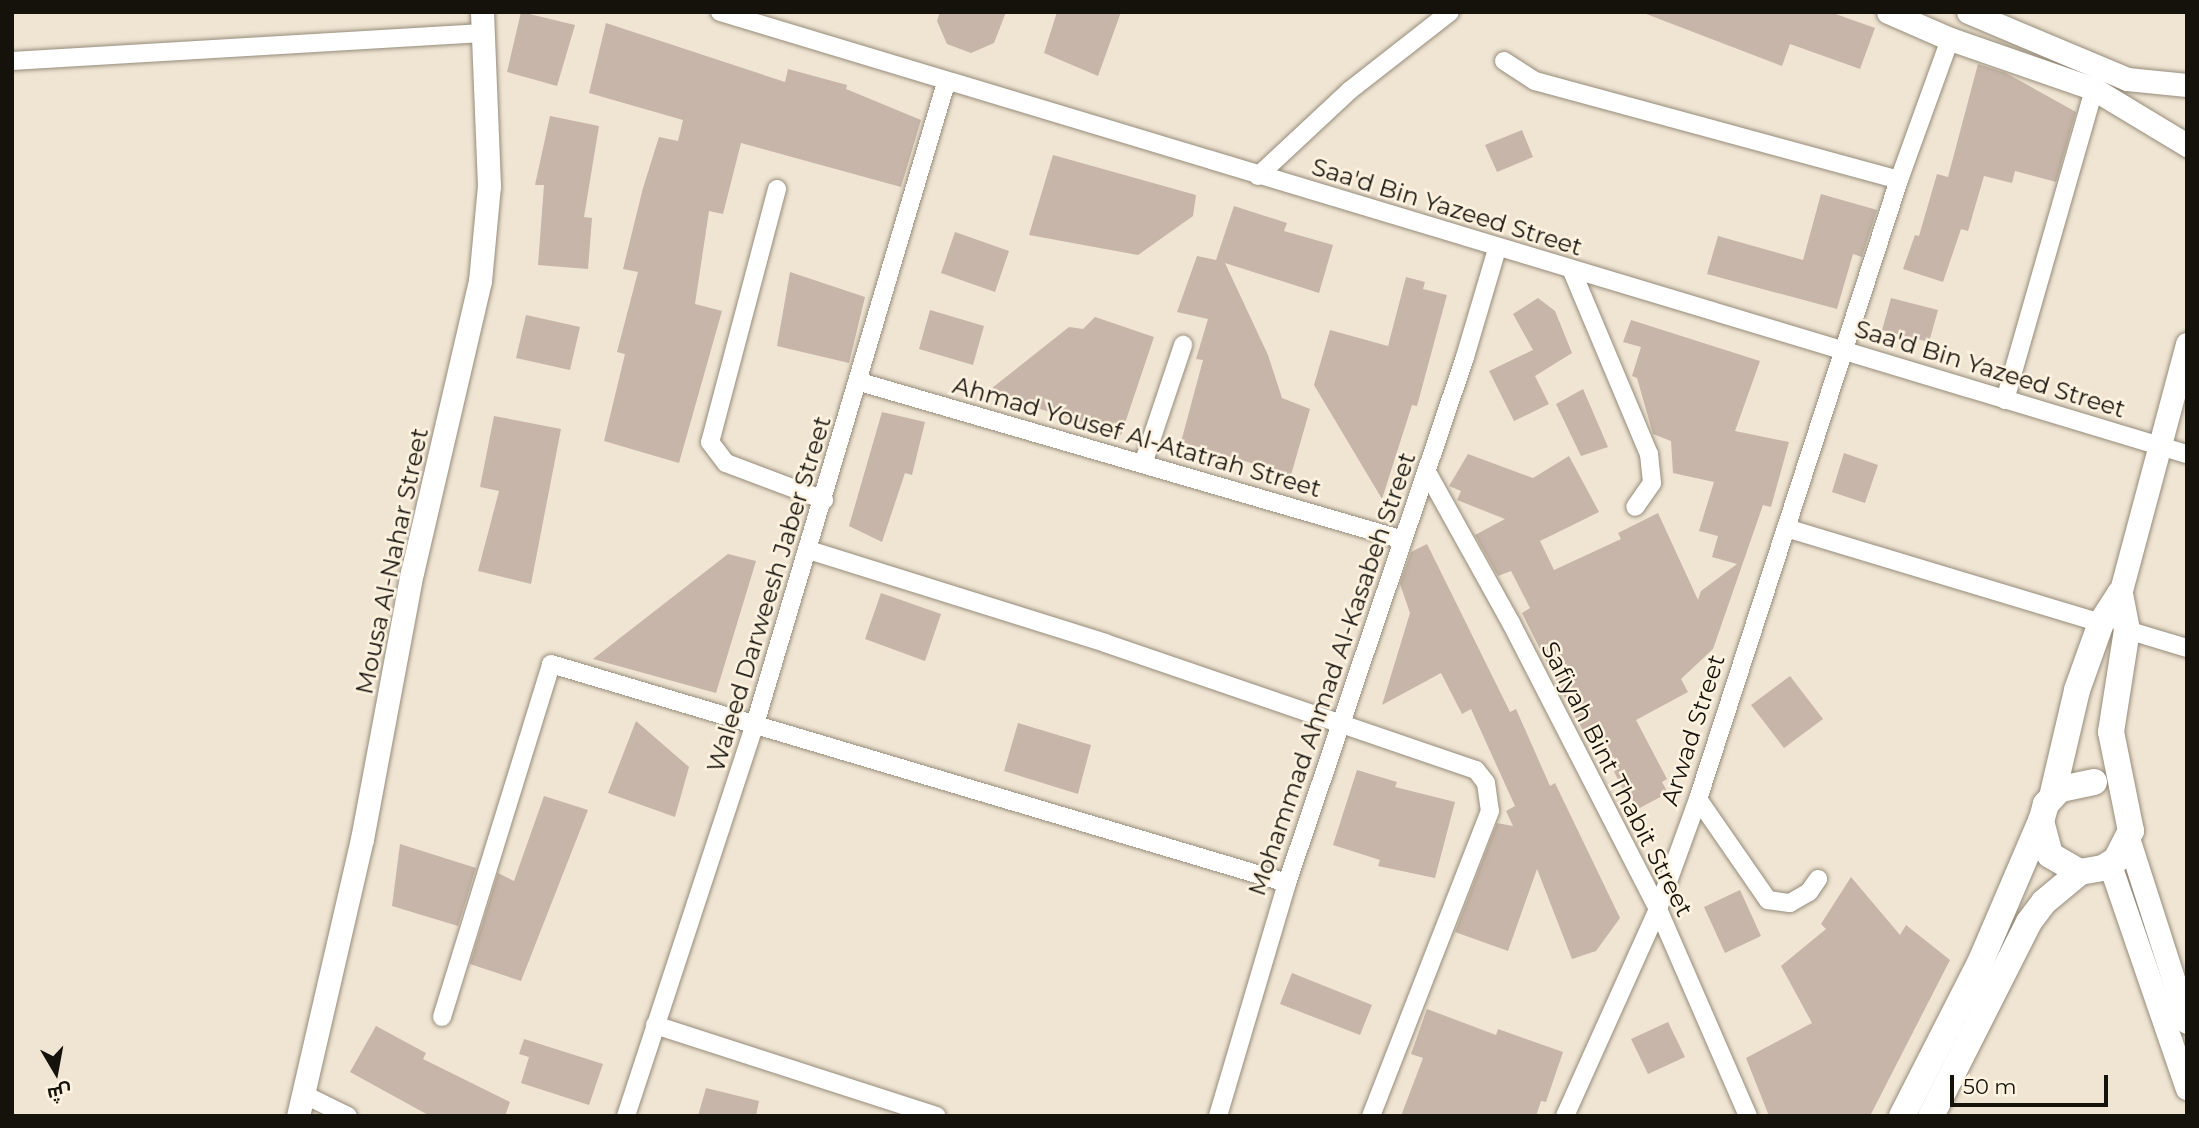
<!DOCTYPE html>
<html>
<head>
<meta charset="utf-8">
<style>
	body { margin:0 }
	#map { position:relative; width:2199px; height:1128px; overflow:hidden; background:#f0e5d3; font-family:Montserrat,Cairo,sans-serif }
	div>[style] { position:absolute }
	.building>* { inset:0; background:#c6b5a8 }
	.roads { filter:drop-shadow(0 0 2px #968c7b) drop-shadow(0 0 2px #968c7b) }
	.minor>* { height:18px; margin:-9px; padding:0 9px; transform-origin:9px; border-radius:9px; background:#fff }
	.tertiary>* { height:23px; margin:-11.5px; padding:0 11.5px; transform-origin:11.5px; border-radius:11.5px; background:#fff }
	.secondary>* { height:26px; margin:-13px; padding:0 13px; transform-origin:13px; border-radius:13px; background:#fff }
	span { translate:-50% -50%; white-space:nowrap; text-align:center; line-height:1.15; -webkit-text-stroke:5px #fef3e0; paint-order:stroke }
	.street-label { font-size:24px; color:#15120c }
	.frame { position:absolute; inset:0; border:14px solid #15120c; pointer-events:none }
	.north { position:absolute; left:21px; top:1037px; width:70px; height:70px; -webkit-text-stroke:5px #fef3e0; paint-order:stroke; rotate:170deg; font-size:19px; font-weight:700; line-height:28px; text-align:center; color:#15120c }
	.north::after { content:''; display:block; margin:auto; width:24px; height:32px; background:#15120c; clip-path:polygon(50% 0,100% 100%,50% 72%,0 100%) }
	.scale { position:absolute; left:1950px; top:1075px; width:158px; height:32px; box-sizing:border-box; border:4px solid #15120c; border-top:0; padding-left:9px; font-size:21px; line-height:24px; white-space:nowrap; color:#15120c; -webkit-text-stroke:5px #fef3e0; paint-order:stroke }
</style>
</head>
<body>
<div id="map">
	<div class="building">
		<i style="clip-path:polygon(521px 12px,575px 25px,557px 86px,507px 72px)"></i>
		<i style="clip-path:polygon(940px 12px,1006px 12px,994px 43px,971px 53px,947px 44px,937px 21px)"></i>
		<i style="clip-path:polygon(1057px 12px,1121px 12px,1098px 76px,1044px 53px)"></i>
		<i style="clip-path:polygon(1641px 12px,1830px 12px,1875px 28px,1860px 69px,1790px 44px,1782px 66px)"></i>
		<i style="clip-path:polygon(606px 23px,785px 82px,788px 69px,847px 85px,846px 89px,921px 120px,901px 187px,741px 143px,723px 214px,709px 211px,695px 304px,722px 311px,679px 463px,604px 441px,625px 354px,617px 352px,638px 272px,623px 269px,643px 188px,659px 137px,678px 141px,683px 120px,589px 93px)"></i>
		<i style="clip-path:polygon(1978px 64px,2006px 73px,2076px 112px,2056px 182px,2015px 171px,2012px 183px,1984px 176px,1968px 231px,1961px 229px,1943px 282px,1903px 269px,1915px 235px,1919px 236px,1937px 174px,1948px 177px)"></i>
		<i style="clip-path:polygon(550px 116px,599px 126px,584px 217px,592px 218px,588px 269px,538px 265px,544px 185px,535px 185px)"></i>
		<i style="clip-path:polygon(1522px 130px,1533px 157px,1497px 172px,1485px 145px)"></i>
		<i style="clip-path:polygon(1053px 155px,1196px 195px,1193px 216px,1138px 255px,1029px 235px)"></i>
		<i style="clip-path:polygon(1821px 194px,1877px 210px,1862px 257px,1853px 254px,1837px 309px,1707px 274px,1718px 236px,1803px 260px)"></i>
		<i style="clip-path:polygon(1234px 206px,1287px 223px,1284px 231px,1333px 245px,1319px 293px,1225px 263px,1268px 355px,1282px 398px,1310px 409px,1291px 475px,1181px 442px,1203px 360px,1196px 359px,1208px 319px,1177px 312px,1197px 256px,1216px 260px)"></i>
		<i style="clip-path:polygon(955px 232px,1009px 251px,995px 292px,941px 273px)"></i>
		<i style="clip-path:polygon(790px 272px,865px 297px,849px 363px,777px 346px)"></i>
		<i style="clip-path:polygon(1406px 277px,1425px 282px,1423px 289px,1447px 295px,1417px 406px,1412px 405px,1382px 499px,1314px 385px,1330px 330px,1388px 346px)"></i>
		<i style="clip-path:polygon(1538px 298px,1555px 311px,1572px 353px,1535px 376px,1549px 404px,1514px 421px,1489px 371px,1533px 350px,1513px 314px)"></i>
		<i style="clip-path:polygon(1891px 298px,1938px 310px,1929px 342px,1882px 330px)"></i>
		<i style="clip-path:polygon(930px 310px,984px 326px,973px 365px,919px 349px)"></i>
		<i style="clip-path:polygon(526px 315px,580px 327px,570px 370px,516px 358px)"></i>
		<i style="clip-path:polygon(1095px 317px,1154px 337px,1121px 435px,987px 392px,1069px 327px,1083px 329px)"></i>
		<i style="clip-path:polygon(1631px 320px,1760px 361px,1735px 431px,1789px 442px,1771px 507px,1763px 505px,1713px 649px,1681px 679px,1688px 692px,1636px 720px,1667px 779px,1662px 782px,1668px 793px,1634px 811px,1598px 740px,1590px 743px,1559px 687px,1522px 613px,1530px 608px,1511px 571px,1498px 576px,1475px 535px,1505px 519px,1457px 500px,1461px 491px,1449px 486px,1468px 454px,1533px 478px,1569px 456px,1599px 512px,1540px 541px,1554px 570px,1621px 539px,1618px 533px,1658px 513px,1698px 600px,1701px 591px,1737px 564px,1712px 557px,1718px 536px,1699px 531px,1714px 482px,1673px 473px,1671px 441px,1653px 434px,1637px 378px,1632px 376px,1641px 347px,1623px 342px)"></i>
		<i style="clip-path:polygon(1583px 389px,1608px 447px,1581px 456px,1556px 404px)"></i>
		<i style="clip-path:polygon(882px 412px,925px 422px,912px 475px,905px 473px,882px 542px,849px 526px)"></i>
		<i style="clip-path:polygon(494px 416px,561px 429px,531px 584px,478px 571px,499px 491px,480px 487px)"></i>
		<i style="clip-path:polygon(1844px 453px,1878px 465px,1865px 503px,1832px 492px)"></i>
		<i style="clip-path:polygon(1427px 544px,1510px 712px,1516px 709px,1550px 786px,1555px 783px,1620px 918px,1596px 951px,1572px 959px,1537px 869px,1508px 951px,1455px 932px,1497px 823px,1513px 826px,1506px 811px,1515px 806px,1471px 709px,1462px 714px,1441px 673px,1382px 705px,1410px 613px,1400px 584px,1411px 552px)"></i>
		<i style="clip-path:polygon(728px 554px,756px 561px,716px 693px,593px 659px)"></i>
		<i style="clip-path:polygon(881px 593px,941px 614px,925px 661px,865px 639px)"></i>
		<i style="clip-path:polygon(1790px 676px,1823px 719px,1784px 748px,1751px 705px)"></i>
		<i style="clip-path:polygon(636px 721px,689px 767px,675px 817px,608px 793px)"></i>
		<i style="clip-path:polygon(1018px 723px,1091px 745px,1078px 794px,1004px 771px)"></i>
		<i style="clip-path:polygon(1357px 770px,1397px 782px,1395px 787px,1455px 802px,1435px 878px,1378px 866px,1380px 860px,1333px 845px)"></i>
		<i style="clip-path:polygon(544px 796px,588px 810px,521px 981px,470px 964px,498px 873px,514px 881px)"></i>
		<i style="clip-path:polygon(400px 844px,476px 868px,458px 926px,392px 906px)"></i>
		<i style="clip-path:polygon(1851px 877px,1900px 935px,1906px 925px,1950px 960px,1870px 1116px,1769px 1116px,1746px 1058px,1812px 1023px,1781px 966px,1826px 929px,1821px 924px)"></i>
		<i style="clip-path:polygon(1740px 890px,1761px 936px,1725px 953px,1704px 907px)"></i>
		<i style="clip-path:polygon(1292px 973px,1372px 1005px,1360px 1035px,1280px 1004px)"></i>
		<i style="clip-path:polygon(1427px 1009px,1496px 1035px,1498px 1029px,1563px 1052px,1546px 1102px,1541px 1101px,1536px 1116px,1401px 1116px,1423px 1058px,1411px 1054px)"></i>
		<i style="clip-path:polygon(1668px 1022px,1685px 1057px,1648px 1074px,1631px 1039px)"></i>
		<i style="clip-path:polygon(376px 1026px,426px 1053px,423px 1059px,510px 1102px,505px 1116px,430px 1116px,350px 1072px)"></i>
		<i style="clip-path:polygon(524px 1039px,603px 1064px,589px 1105px,521px 1083px,529px 1057px,519px 1054px)"></i>
		<i style="clip-path:polygon(706px 1088px,759px 1101px,756px 1116px,698px 1116px)"></i>
	</div>
	<div class="roads">
		<div class="minor">
			<i style="left:720px;top:12px;width:1532px;rotate:16.77deg"></i>
			<i style="left:12px;top:61px;width:471px;rotate:-3.4deg"></i>
			<i style="left:1504px;top:61px;width:37px;rotate:33deg"></i>
			<i style="left:1535px;top:81px;width:377px;rotate:15.2deg"></i>
			<i style="left:1258px;top:176px;width:125px;rotate:-43deg"></i>
			<i style="left:1349px;top:91px;width:128px;rotate:-38deg"></i>
			<i style="left:777px;top:189px;width:262px;rotate:104.8deg"></i>
			<i style="left:710px;top:442px;width:26px;rotate:53deg"></i>
			<i style="left:726px;top:463px;width:105px;rotate:20.7deg"></i>
			<i style="left:1572px;top:271px;width:199px;rotate:67.2deg"></i>
			<i style="left:1649px;top:454px;width:29px;rotate:84deg"></i>
			<i style="left:1652px;top:483px;width:29px;rotate:125deg"></i>
			<i style="left:860px;top:382px;width:562px;rotate:16.21deg"></i>
			<i style="left:2005px;top:400px;width:323px;rotate:-74deg"></i>
			<i style="left:1143px;top:464px;width:126px;rotate:-71.4deg"></i>
			<i style="left:1427px;top:472px;width:173px;rotate:60.9deg"></i>
			<i style="left:1511px;top:623px;width:322px;rotate:62.8deg"></i>
			<i style="left:1658px;top:909px;width:226px;rotate:66.5deg"></i>
			<i style="left:1786px;top:528px;width:329px;rotate:16.8deg"></i>
			<i style="left:809px;top:550px;width:310px;rotate:17.4deg"></i>
			<i style="left:1105px;top:643px;width:392px;rotate:18.9deg"></i>
			<i style="left:1476px;top:770px;width:16px;rotate:52deg"></i>
			<i style="left:1486px;top:783px;width:28px;rotate:82deg"></i>
			<i style="left:1490px;top:811px;width:327px;rotate:111.3deg"></i>
			<i style="left:2127px;top:630px;width:63px;rotate:16.7deg"></i>
			<i style="left:1698px;top:799px;width:123px;rotate:55.3deg"></i>
			<i style="left:1768px;top:900px;width:22px;rotate:8deg"></i>
			<i style="left:1790px;top:903px;width:22px;rotate:-30deg"></i>
			<i style="left:1809px;top:892px;width:16px;rotate:-55deg"></i>
			<i style="left:442px;top:1017px;width:369px;rotate:-72.8deg"></i>
			<i style="left:551px;top:664px;width:768px;rotate:16.57deg"></i>
			<i style="left:655px;top:1025px;width:296px;rotate:17.9deg"></i>
			<i style="left:303px;top:1094px;width:50px;rotate:26.1deg"></i>
			<i style="left:626px;top:1116px;width:413px;rotate:-71.8deg"></i>
			<i style="left:755px;top:724px;width:669px;rotate:-73.41deg"></i>
			<i style="left:1218px;top:1116px;width:243px;rotate:-73.5deg"></i>
			<i style="left:1287px;top:883px;width:555px;rotate:-71.3deg"></i>
			<i style="left:1465px;top:357px;width:113px;rotate:-73.5deg"></i>
			<i style="left:1565px;top:1116px;width:227px;rotate:-65.8deg"></i>
			<i style="left:1658px;top:909px;width:117px;rotate:-70deg"></i>
			<i style="left:1698px;top:799px;width:651px;rotate:-72.01deg"></i>
			<i style="left:1899px;top:180px;width:150px;rotate:-70.1deg"></i>
		</div>
		<div class="tertiary">
			<i style="left:1888px;top:12px;width:68px;rotate:23.5deg"></i>
			<i style="left:1950px;top:39px;width:152px;rotate:19.1deg"></i>
			<i style="left:2094px;top:89px;width:109px;rotate:31.1deg"></i>
			<i style="left:1968px;top:12px;width:173px;rotate:22.8deg"></i>
			<i style="left:2127px;top:79px;width:60px;rotate:5.7deg"></i>
			<i style="left:2120px;top:594px;width:259px;rotate:-75deg"></i>
			<i style="left:2129px;top:841px;width:190px;rotate:72.2deg"></i>
			<i style="left:2110px;top:865px;width:236px;rotate:71deg"></i>
			<i style="left:298px;top:1116px;width:284px;rotate:-77deg"></i>
			<i style="left:362px;top:839px;width:271px;rotate:-79.4deg"></i>
			<i style="left:412px;top:573px;width:300px;rotate:-76.9deg"></i>
			<i style="left:480px;top:281px;width:95px;rotate:-84.6deg"></i>
			<i style="left:489px;top:186px;width:174px;rotate:-92.3deg"></i>
		</div>
		<div class="secondary">
			<i style="left:2094px;top:782px;width:35px;rotate:168deg"></i>
			<i style="left:2060px;top:789px;width:21px;rotate:133deg"></i>
			<i style="left:2046px;top:804px;width:18px;rotate:106deg"></i>
			<i style="left:2041px;top:821px;width:35px;rotate:75deg"></i>
			<i style="left:2050px;top:855px;width:34px;rotate:30deg"></i>
			<i style="left:2080px;top:872px;width:23px;rotate:-10deg"></i>
			<i style="left:2103px;top:868px;width:15px;rotate:-32deg"></i>
			<i style="left:2116px;top:860px;width:33px;rotate:-63deg"></i>
			<i style="left:2131px;top:831px;width:101px;rotate:-101.4deg"></i>
			<i style="left:2111px;top:732px;width:103px;rotate:-81.1deg"></i>
			<i style="left:2127px;top:630px;width:37px;rotate:-101deg"></i>
			<i style="left:2052px;top:797px;width:110px;rotate:-76.8deg"></i>
			<i style="left:2077px;top:690px;width:71px;rotate:-70.3deg"></i>
			<i style="left:2101px;top:623px;width:35px;rotate:-57deg"></i>
			<i style="left:1902px;top:1116px;width:172px;rotate:-63deg"></i>
			<i style="left:1980px;top:963px;width:155px;rotate:-66.8deg"></i>
			<i style="left:1931px;top:1116px;width:217px;rotate:-63.2deg"></i>
			<i style="left:2029px;top:922px;width:25px;rotate:-53deg"></i>
			<i style="left:2044px;top:902px;width:47px;rotate:-39.8deg"></i>
		</div>
	</div>
	<div class="street-label">
		<span style="left:1447px;top:207px;rotate:17deg">Saa'd Bin Yazeed Street</span>
		<span style="left:1990px;top:369px;rotate:17deg">Saa'd Bin Yazeed Street</span>
		<span style="left:1137px;top:437px;rotate:16deg">Ahmad Yousef Al-Atatrah Street</span>
		<span style="left:392px;top:561px;rotate:-78deg">Mousa Al-Nahar Street</span>
		<span style="left:769px;top:594px;rotate:-73deg">Waleed Darweesh Jaber Street</span>
		<span style="left:1332px;top:674px;rotate:-71deg">Mohammad Ahmad Al-Kasabeh Street</span>
		<span style="left:1693px;top:730px;rotate:-72deg">Arwad Street</span>
		<span style="left:1617px;top:779px;rotate:63deg">Safiyah Bint Thabit Street</span>
	</div>
	<div class="frame"></div>
	<div class="north">ش</div>
	<div class="scale">50 m</div>
</div>
</body>
</html>
